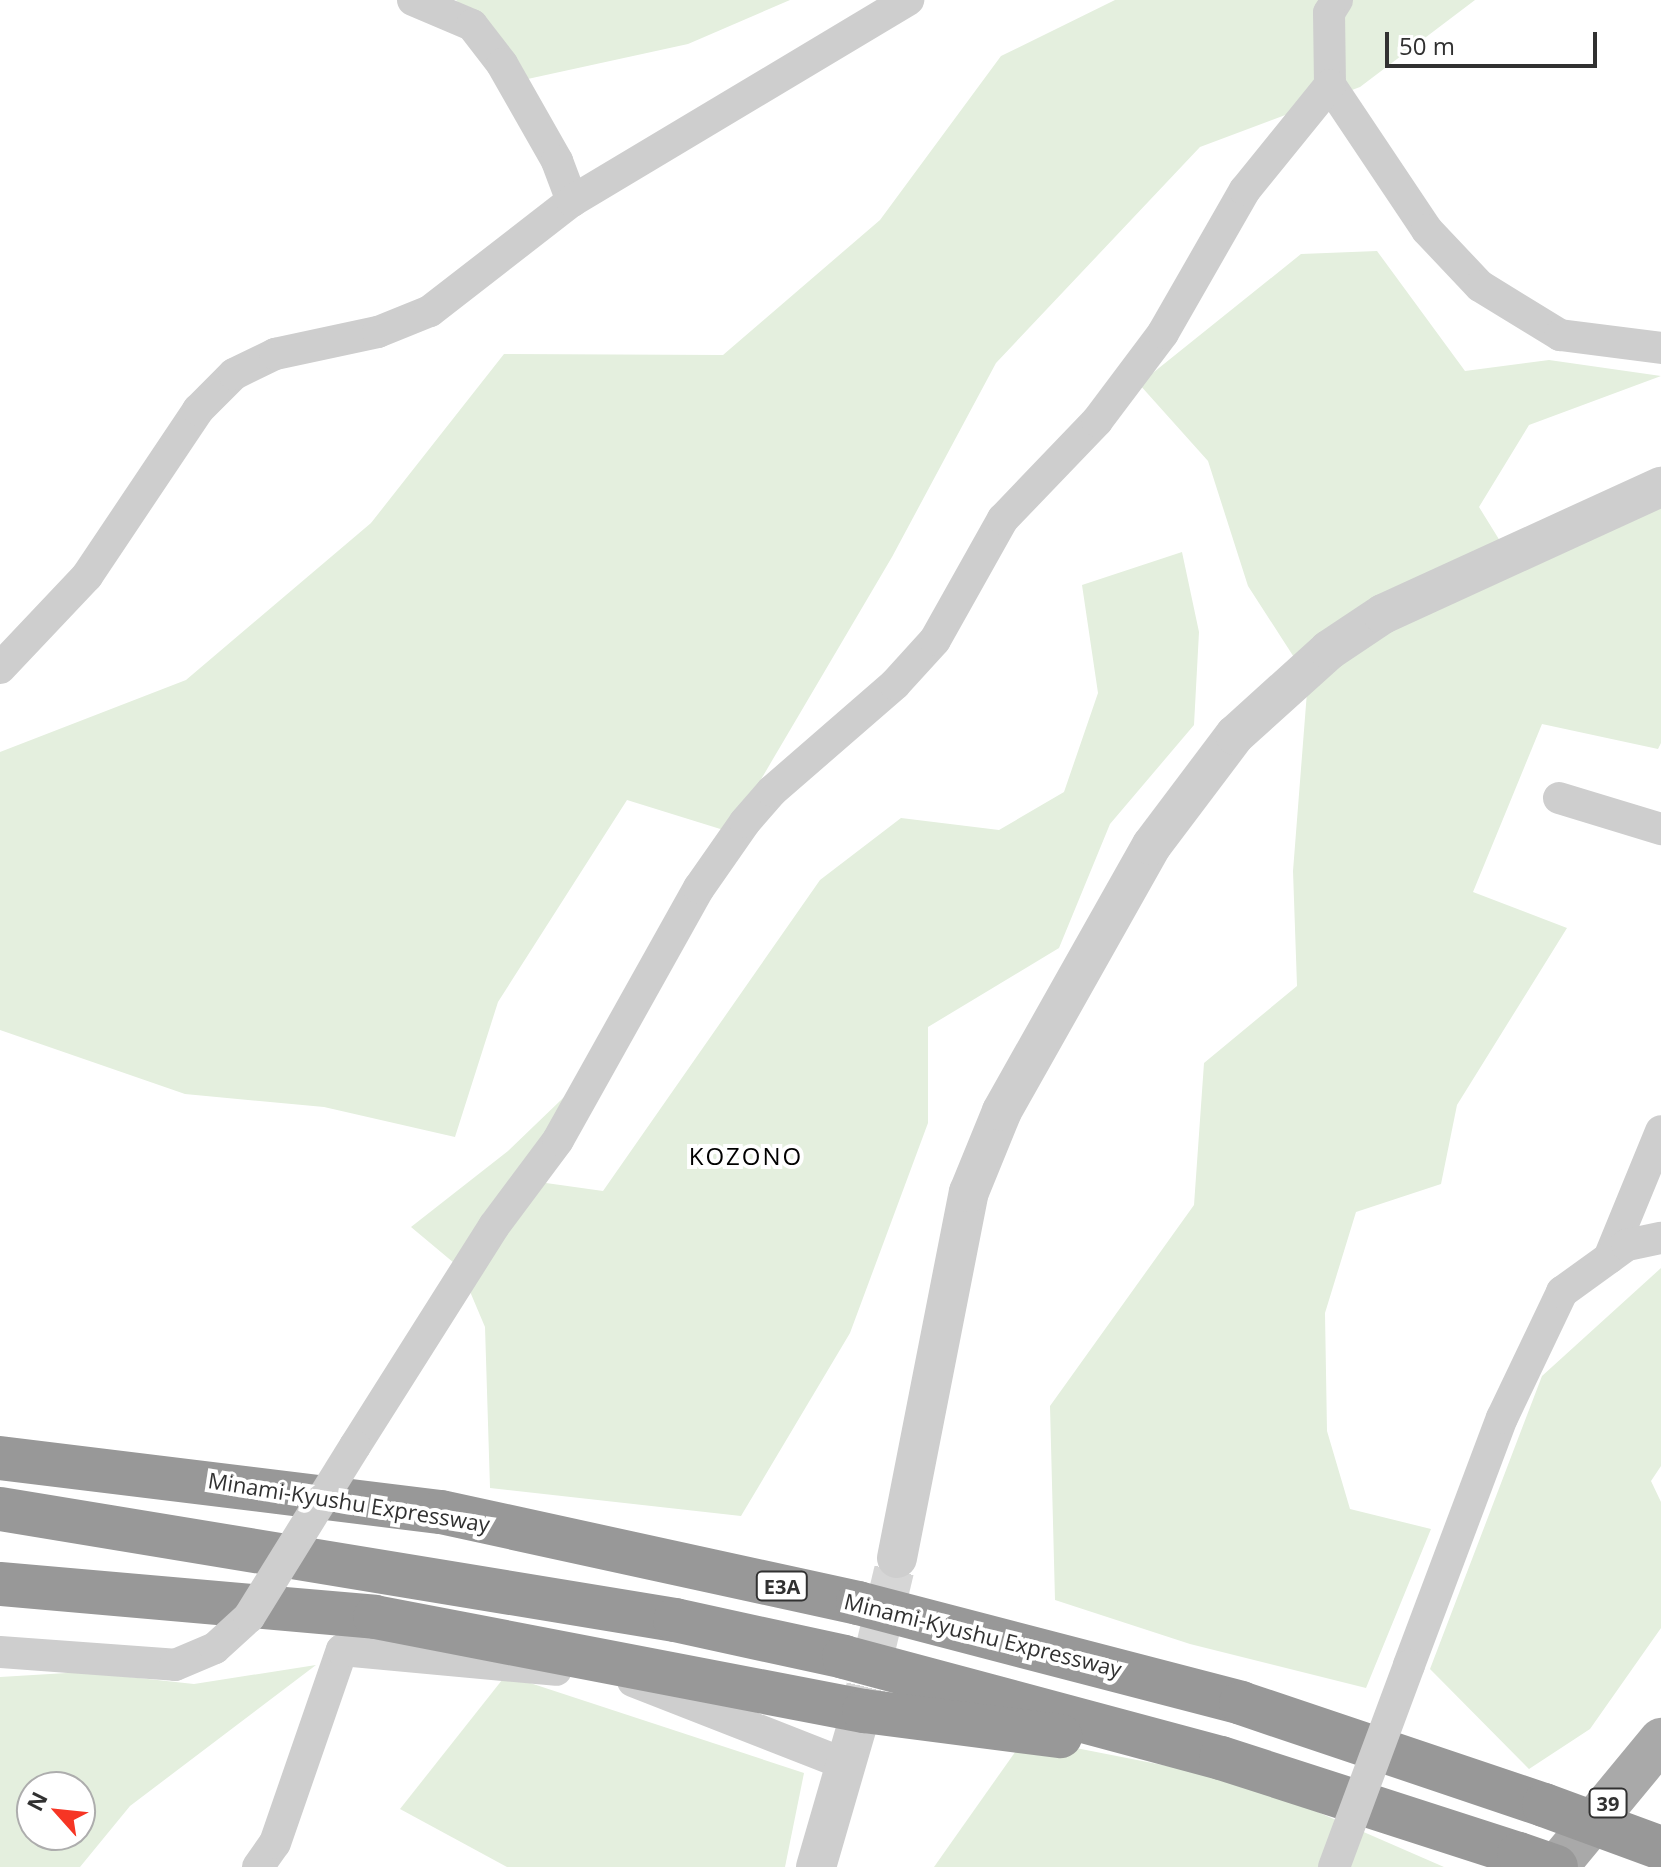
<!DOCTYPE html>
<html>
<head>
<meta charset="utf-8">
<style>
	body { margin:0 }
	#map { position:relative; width:1661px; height:1867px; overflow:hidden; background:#fff; font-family:"Open Sans",sans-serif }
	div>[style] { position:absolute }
	.green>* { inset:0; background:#e4efde }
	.tertiary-tunnel>* { height:40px; margin-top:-20px; transform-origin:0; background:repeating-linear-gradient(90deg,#d6d6d6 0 40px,transparent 0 60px) }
	.minor>* { height:32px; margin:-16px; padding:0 16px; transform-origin:16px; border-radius:16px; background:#cecece }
	.tertiary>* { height:40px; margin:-20px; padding:0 20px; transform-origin:20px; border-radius:20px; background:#cecece }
	.primary>* { height:44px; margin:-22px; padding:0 22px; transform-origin:22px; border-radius:22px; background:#a9a9a9 }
	.motorway>* { height:44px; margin:-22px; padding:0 22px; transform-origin:22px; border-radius:22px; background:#989898 }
	.minor-bridge>* { height:32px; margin:-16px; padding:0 16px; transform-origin:16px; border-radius:16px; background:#cecece }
	.motorway-bridge>* { height:44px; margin:-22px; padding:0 22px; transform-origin:22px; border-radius:22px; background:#989898 }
	span { translate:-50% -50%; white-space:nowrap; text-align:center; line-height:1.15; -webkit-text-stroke:8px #fff; paint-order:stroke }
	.shield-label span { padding:2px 6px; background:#fff; border:2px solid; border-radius:6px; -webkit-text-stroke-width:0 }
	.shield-label { font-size:20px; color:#313131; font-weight:700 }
	.street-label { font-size:22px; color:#313131 }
	.neighbourhood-label { font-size:24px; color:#000; letter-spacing:2px }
	.north { position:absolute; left:16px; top:1771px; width:80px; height:80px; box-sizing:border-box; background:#fff; border:2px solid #adadad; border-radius:50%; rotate:297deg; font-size:22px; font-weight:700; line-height:32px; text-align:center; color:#313131 }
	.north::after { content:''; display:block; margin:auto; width:28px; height:36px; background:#f63524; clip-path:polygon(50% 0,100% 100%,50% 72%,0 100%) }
	.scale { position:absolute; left:1385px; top:32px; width:212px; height:36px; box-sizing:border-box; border:4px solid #313131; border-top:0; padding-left:10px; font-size:24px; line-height:28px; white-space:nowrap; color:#313131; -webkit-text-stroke:6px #fff; paint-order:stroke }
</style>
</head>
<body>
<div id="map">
	<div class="green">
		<i style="clip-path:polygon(456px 0,790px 0,688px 44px,523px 80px)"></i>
		<i style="clip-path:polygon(1115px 0,1475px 0,1360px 87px,1200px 147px,996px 363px,892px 557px,730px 832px,627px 800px,498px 1002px,455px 1137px,324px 1107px,185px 1094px,0 1030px,0 752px,186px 680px,371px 523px,504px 354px,723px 355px,880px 220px,1001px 56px)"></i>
		<i style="clip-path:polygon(1377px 251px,1465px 371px,1549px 360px,1661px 376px,1529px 425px,1479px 507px,1513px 562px,1661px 504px,1661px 743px,1658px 749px,1542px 724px,1473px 892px,1567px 928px,1457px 1105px,1441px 1184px,1356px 1212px,1325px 1313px,1327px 1431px,1350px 1509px,1431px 1529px,1366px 1688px,1190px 1644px,1055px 1600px,1050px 1406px,1194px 1205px,1204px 1063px,1297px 986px,1293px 871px,1308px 679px,1248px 586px,1208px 461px,1139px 384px,1301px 254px)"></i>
		<i style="clip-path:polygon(1182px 552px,1199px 632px,1194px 725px,1110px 824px,1059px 948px,928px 1027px,928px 1123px,850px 1333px,741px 1516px,490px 1488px,485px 1327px,460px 1268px,411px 1227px,508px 1151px,613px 1050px,546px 1183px,603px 1191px,820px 880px,901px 818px,999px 830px,1064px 792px,1098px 693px,1082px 585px)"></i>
		<i style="clip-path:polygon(1661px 1268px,1661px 1466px,1651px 1481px,1661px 1502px,1661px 1628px,1590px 1729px,1529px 1769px,1430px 1669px,1542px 1376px)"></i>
		<i style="clip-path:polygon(evenodd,316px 1665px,130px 1806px,80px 1867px,0 1867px,0 1677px,83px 1672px,194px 1684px,316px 1665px,32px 1787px,80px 1787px,80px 1835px,32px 1835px,32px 1787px)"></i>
		<i style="clip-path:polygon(506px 1675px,804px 1773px,785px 1867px,507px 1867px,400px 1809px)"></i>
		<i style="clip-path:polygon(1025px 1738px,1249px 1782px,1444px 1867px,934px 1867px)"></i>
	</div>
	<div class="tertiary-tunnel">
		<i style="left:857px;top:1726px;width:173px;rotate:-76.6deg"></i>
	</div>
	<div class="minor">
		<i style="left:413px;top:0;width:64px;rotate:23deg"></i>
		<i style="left:472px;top:25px;width:49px;rotate:52.4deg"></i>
		<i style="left:502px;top:64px;width:112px;rotate:60.4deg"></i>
		<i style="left:557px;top:161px;width:43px;rotate:69.4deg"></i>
		<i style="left:1337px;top:0;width:15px;rotate:122deg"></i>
		<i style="left:1329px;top:13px;width:72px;rotate:89.2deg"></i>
		<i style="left:1330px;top:85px;width:174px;rotate:56.2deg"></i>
		<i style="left:1427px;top:230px;width:77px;rotate:46.6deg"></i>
		<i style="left:1480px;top:286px;width:94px;rotate:31.5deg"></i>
		<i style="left:1560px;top:335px;width:102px;rotate:7.3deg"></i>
		<i style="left:0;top:668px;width:127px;rotate:-46.6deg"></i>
		<i style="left:87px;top:576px;width:200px;rotate:-56.2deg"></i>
		<i style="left:198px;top:410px;width:51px;rotate:-45deg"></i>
		<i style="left:234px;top:374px;width:46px;rotate:-26deg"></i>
		<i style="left:275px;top:354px;width:105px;rotate:-12.1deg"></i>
		<i style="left:378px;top:332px;width:56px;rotate:-22deg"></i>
		<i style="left:430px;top:311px;width:180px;rotate:-37.8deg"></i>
		<i style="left:572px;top:201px;width:392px;rotate:-30.9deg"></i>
		<i style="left:1559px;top:798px;width:107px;rotate:16.9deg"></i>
		<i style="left:1609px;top:1258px;width:137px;rotate:-67.7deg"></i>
		<i style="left:355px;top:1446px;width:260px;rotate:-57.7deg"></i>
		<i style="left:494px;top:1226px;width:107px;rotate:-53.3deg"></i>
		<i style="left:558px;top:1140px;width:289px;rotate:-60.8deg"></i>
		<i style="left:699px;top:888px;width:80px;rotate:-55.1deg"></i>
		<i style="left:745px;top:822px;width:41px;rotate:-48.9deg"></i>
		<i style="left:772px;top:791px;width:163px;rotate:-41deg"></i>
		<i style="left:895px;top:684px;width:59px;rotate:-47.7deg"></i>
		<i style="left:935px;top:640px;width:139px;rotate:-60.7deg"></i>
		<i style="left:1003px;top:519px;width:136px;rotate:-46.2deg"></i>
		<i style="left:1097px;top:421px;width:110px;rotate:-53.1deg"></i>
		<i style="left:1163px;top:333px;width:165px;rotate:-60.2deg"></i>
		<i style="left:1245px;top:190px;width:135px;rotate:-51deg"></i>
		<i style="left:0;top:1652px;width:175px;rotate:4.2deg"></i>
		<i style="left:175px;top:1665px;width:43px;rotate:-23deg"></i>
		<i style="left:1409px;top:1665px;width:264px;rotate:-69.4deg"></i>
		<i style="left:1502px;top:1418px;width:140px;rotate:-64.5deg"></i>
		<i style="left:1562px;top:1292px;width:80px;rotate:-35.9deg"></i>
		<i style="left:1627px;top:1245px;width:35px;rotate:-12deg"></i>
		<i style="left:633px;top:1681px;width:230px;rotate:21.4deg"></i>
		<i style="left:258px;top:1867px;width:29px;rotate:-55deg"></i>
		<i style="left:275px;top:1843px;width:204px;rotate:-70.9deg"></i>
		<i style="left:342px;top:1650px;width:215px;rotate:5.3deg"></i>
	</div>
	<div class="tertiary">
		<i style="left:897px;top:1558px;width:373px;rotate:-78.9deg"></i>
		<i style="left:969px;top:1192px;width:87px;rotate:-67.8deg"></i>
		<i style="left:1002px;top:1111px;width:305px;rotate:-60.6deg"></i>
		<i style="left:1152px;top:845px;width:138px;rotate:-53deg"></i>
		<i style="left:1235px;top:735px;width:127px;rotate:-42.1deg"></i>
		<i style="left:1329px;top:650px;width:65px;rotate:-33.7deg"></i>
		<i style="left:1383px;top:614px;width:306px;rotate:-24.6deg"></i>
		<i style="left:816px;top:1867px;width:147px;rotate:-73.8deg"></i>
	</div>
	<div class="primary">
		<i style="left:1556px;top:1867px;width:165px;rotate:-50.4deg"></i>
	</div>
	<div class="motorway">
		<i style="left:0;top:1458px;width:444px;rotate:7deg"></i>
		<i style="left:441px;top:1512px;width:427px;rotate:12.3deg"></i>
		<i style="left:858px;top:1603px;width:396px;rotate:14.6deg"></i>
		<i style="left:1241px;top:1703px;width:320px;rotate:18.6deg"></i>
		<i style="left:0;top:1509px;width:684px;rotate:9.34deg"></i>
		<i style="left:675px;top:1620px;width:173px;rotate:12.3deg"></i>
		<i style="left:844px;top:1657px;width:390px;rotate:15deg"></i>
		<i style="left:1221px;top:1758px;width:313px;rotate:17.9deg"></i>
		<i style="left:0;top:1584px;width:376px;rotate:5deg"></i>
		<i style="left:375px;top:1617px;width:498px;rotate:10.9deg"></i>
		<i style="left:864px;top:1711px;width:198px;rotate:7.3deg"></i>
	</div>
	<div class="minor-bridge">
		<i style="left:215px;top:1648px;width:46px;rotate:-42.4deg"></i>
		<i style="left:249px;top:1617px;width:201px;rotate:-58.2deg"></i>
		<i style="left:1334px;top:1867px;width:215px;rotate:-69.6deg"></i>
	</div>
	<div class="motorway-bridge">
		<i style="left:1544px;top:1805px;width:125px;rotate:20.2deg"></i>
		<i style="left:1519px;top:1854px;width:39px;rotate:19deg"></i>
	</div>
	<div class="shield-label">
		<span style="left:782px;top:1586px">E3A</span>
		<span style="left:1608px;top:1803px">39</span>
	</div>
	<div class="street-label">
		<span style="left:349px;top:1502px;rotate:9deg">Minami-Kyushu Expressway</span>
		<span style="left:983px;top:1635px;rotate:14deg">Minami-Kyushu Expressway</span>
	</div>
	<div class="neighbourhood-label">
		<span style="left:746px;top:1156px">KOZONO</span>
	</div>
	<div class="north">N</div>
	<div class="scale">50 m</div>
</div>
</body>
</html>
